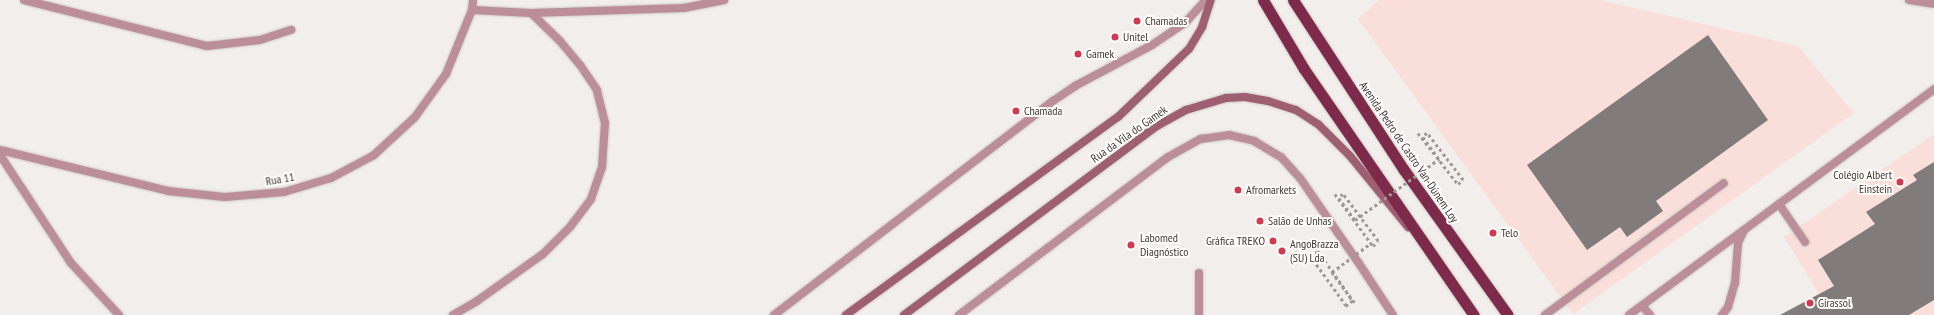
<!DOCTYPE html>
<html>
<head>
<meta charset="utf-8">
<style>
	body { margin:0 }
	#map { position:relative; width:1934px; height:315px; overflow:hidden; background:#f2eeeb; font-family:"PT Sans Narrow",sans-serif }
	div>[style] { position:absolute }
	.education>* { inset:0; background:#f9ded9 }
	.building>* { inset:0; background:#817c7b }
	.path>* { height:2.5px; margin-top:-1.25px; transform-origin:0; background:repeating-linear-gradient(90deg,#9d9a98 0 3px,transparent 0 6px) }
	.roads { filter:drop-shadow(0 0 1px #cecac8) drop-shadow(0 0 1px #cecac8) }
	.service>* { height:8px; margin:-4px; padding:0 4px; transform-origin:4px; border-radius:4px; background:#bc8e9a }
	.minor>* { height:8px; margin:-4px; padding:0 4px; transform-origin:4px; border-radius:4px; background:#bc8e9a }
	.tertiary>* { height:8px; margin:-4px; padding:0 4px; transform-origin:4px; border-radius:4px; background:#bc8e9a }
	.secondary>* { height:8px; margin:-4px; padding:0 4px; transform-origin:4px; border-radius:4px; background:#9f5f72 }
	.trunk>* { height:11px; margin:-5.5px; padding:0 5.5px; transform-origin:5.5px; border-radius:5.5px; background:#7e2a4a }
	.path-bridge>* { height:2.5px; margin-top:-1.25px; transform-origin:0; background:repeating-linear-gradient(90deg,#9d9a98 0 3px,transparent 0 6px) }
	.dots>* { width:11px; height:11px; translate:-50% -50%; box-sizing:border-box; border:2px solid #fffcf9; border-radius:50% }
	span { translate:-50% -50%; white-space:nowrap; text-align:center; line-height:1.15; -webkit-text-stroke:4px #fffcf9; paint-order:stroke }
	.poi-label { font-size:12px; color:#3e3c3b }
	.left { translate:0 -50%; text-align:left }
	.right { translate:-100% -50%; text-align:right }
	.street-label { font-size:12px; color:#3e3c3b }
</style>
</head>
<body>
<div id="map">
	<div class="education">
		<i style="clip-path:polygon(1379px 0,1600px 0,1798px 46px,1854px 113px,1573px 314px,1358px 19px)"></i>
		<i style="clip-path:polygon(1934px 134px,1934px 315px,1832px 315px,1784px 237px)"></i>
	</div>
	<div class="building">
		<i style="clip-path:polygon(1708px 35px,1768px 120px,1656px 201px,1663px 211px,1627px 237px,1620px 227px,1587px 250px,1527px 165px)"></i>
		<i style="clip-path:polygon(1934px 162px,1934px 300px,1909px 315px,1780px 315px,1834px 286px,1818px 260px,1875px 224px,1866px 212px,1917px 180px,1913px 175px)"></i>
	</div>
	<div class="path">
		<i style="left:1418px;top:133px;width:65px;rotate:51.9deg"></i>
		<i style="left:1458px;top:184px;width:6px;rotate:-39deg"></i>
		<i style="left:1463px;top:180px;width:59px;rotate:-127.5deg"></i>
		<i style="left:1427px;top:133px;width:6px;rotate:135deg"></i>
		<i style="left:1423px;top:137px;width:27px;rotate:54deg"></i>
		<i style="left:1335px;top:194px;width:64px;rotate:53.8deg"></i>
		<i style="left:1373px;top:246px;width:7px;rotate:-45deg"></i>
		<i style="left:1378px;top:241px;width:59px;rotate:-126.7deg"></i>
		<i style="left:1343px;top:194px;width:6px;rotate:135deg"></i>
		<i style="left:1339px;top:198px;width:27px;rotate:54deg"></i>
		<i style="left:1332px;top:272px;width:36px;rotate:54deg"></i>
		<i style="left:1353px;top:301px;width:9px;rotate:144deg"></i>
		<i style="left:1346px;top:306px;width:62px;rotate:-125.8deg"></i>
		<i style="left:1310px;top:256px;width:9px;rotate:-32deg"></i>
		<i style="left:1318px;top:251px;width:64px;rotate:54.6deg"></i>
	</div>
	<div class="roads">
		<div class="service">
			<i style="left:1779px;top:204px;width:46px;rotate:55.6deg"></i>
			<i style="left:1642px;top:306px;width:12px;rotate:48deg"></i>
			<i style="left:774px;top:315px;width:352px;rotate:-37.5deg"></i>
			<i style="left:1053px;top:101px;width:27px;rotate:-34deg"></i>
			<i style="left:1075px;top:86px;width:87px;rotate:-28deg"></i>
			<i style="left:1152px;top:45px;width:40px;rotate:-34deg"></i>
			<i style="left:1185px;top:23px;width:31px;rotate:-48deg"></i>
			<i style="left:959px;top:315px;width:262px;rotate:-37.1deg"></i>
			<i style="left:1168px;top:157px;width:38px;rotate:-29deg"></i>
			<i style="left:1201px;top:139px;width:28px;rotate:-8deg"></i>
			<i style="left:1229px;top:135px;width:26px;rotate:13deg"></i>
			<i style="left:1254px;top:141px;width:31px;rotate:31deg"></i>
			<i style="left:1281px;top:157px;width:28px;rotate:48deg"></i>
			<i style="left:1300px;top:178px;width:102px;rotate:55.4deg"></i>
			<i style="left:1358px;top:262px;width:64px;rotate:56.6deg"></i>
			<i style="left:1545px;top:315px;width:222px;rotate:-36.4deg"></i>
			<i style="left:1722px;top:315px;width:10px;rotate:-53deg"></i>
			<i style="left:1728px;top:307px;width:25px;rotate:-74deg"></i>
			<i style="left:1735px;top:283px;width:40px;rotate:-85.7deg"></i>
			<i style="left:1738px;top:243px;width:14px;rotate:-65deg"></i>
		</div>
		<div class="minor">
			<i style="left:24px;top:0;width:189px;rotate:14.1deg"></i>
			<i style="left:207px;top:46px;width:53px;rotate:-6.5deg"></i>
			<i style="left:260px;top:40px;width:33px;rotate:-18deg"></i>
			<i style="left:472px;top:10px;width:59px;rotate:2.9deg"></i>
			<i style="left:531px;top:13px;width:153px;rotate:-1.9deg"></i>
			<i style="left:684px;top:8px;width:41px;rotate:-11.3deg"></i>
			<i style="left:0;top:150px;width:173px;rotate:13.7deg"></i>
			<i style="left:168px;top:191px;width:57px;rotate:6deg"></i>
			<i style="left:225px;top:197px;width:59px;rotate:-4.8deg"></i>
			<i style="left:284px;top:192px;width:49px;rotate:-16.6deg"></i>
			<i style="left:331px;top:178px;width:49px;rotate:-28.1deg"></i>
			<i style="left:374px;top:155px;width:56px;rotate:-42.8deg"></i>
			<i style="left:415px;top:117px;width:53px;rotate:-54.2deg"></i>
			<i style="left:446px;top:74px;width:69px;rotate:-67.9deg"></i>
			<i style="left:472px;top:10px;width:10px;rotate:-84deg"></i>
			<i style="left:0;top:155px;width:129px;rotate:56.7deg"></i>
			<i style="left:71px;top:263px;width:71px;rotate:47.3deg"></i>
			<i style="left:453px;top:315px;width:28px;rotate:-30deg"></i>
			<i style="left:477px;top:301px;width:81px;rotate:-35.5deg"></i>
			<i style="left:543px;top:254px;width:38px;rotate:-45deg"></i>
			<i style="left:570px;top:227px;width:35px;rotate:-53deg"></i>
			<i style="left:591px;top:199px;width:34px;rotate:-71deg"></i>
			<i style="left:602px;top:167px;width:44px;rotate:-86.1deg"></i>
			<i style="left:605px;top:123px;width:34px;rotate:-104deg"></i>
			<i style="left:597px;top:90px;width:30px;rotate:-124deg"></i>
			<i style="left:580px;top:65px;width:31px;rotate:-130deg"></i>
			<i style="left:560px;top:41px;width:40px;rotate:-136deg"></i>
			<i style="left:1199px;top:315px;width:42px;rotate:-90deg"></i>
		</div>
		<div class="tertiary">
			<i style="left:1909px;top:0;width:25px;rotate:9deg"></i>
			<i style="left:1629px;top:315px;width:380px;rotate:-36.5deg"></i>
		</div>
		<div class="secondary">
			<i style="left:846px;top:315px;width:336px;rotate:-36.1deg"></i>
			<i style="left:1118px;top:117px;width:98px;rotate:-43.8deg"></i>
			<i style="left:1189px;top:49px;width:26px;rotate:-59deg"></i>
			<i style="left:1202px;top:27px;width:28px;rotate:-72deg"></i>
			<i style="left:904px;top:315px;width:316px;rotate:-36.8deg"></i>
			<i style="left:1157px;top:126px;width:33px;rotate:-29deg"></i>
			<i style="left:1186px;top:110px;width:42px;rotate:-16.7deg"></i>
			<i style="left:1226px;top:98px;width:19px;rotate:-3deg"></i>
			<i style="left:1245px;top:97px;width:23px;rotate:10deg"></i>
			<i style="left:1268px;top:101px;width:29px;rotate:18deg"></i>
			<i style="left:1296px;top:110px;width:27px;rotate:33deg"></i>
			<i style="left:1319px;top:125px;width:44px;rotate:45deg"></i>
			<i style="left:1350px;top:156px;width:92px;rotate:50.8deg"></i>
		</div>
		<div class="trunk">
			<i style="left:1263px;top:0;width:80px;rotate:59.3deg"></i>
			<i style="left:1304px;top:69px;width:299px;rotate:55.4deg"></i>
			<i style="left:1293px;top:0;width:203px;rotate:56.9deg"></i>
			<i style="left:1404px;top:170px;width:178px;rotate:54.4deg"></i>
		</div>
	</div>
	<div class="path-bridge">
		<i style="left:1355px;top:220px;width:104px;rotate:-36deg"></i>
		<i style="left:1332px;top:272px;width:49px;rotate:-36.6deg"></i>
	</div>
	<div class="dots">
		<i style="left:1137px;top:21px;background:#cd3c52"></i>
		<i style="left:1115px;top:37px;background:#cd3c52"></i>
		<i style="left:1078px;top:54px;background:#cd3c52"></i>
		<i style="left:1016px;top:111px;background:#cd3c52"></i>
		<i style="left:1900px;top:182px;background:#cd3c52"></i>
		<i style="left:1238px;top:190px;background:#cd3c52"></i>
		<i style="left:1260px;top:221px;background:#cd3c52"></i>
		<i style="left:1493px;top:233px;background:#cd3c52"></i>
		<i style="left:1273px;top:241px;background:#cd3c52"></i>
		<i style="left:1131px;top:245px;background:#cd3c52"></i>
		<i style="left:1282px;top:251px;background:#cd3c52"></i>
		<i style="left:1810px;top:303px;background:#cd3c52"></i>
	</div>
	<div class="poi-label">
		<span class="left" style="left:1145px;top:21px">Chamadas</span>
		<span class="left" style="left:1123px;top:37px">Unitel</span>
		<span class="left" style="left:1086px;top:54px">Gamek</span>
		<span class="left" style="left:1024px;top:111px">Chamada</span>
		<span class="right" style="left:1892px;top:182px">Colégio Albert<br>Einstein</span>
		<span class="left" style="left:1246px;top:190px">Afromarkets</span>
		<span class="left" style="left:1268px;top:221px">Salão de Unhas</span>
		<span class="left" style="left:1501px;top:233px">Telo</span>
		<span class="left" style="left:1140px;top:245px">Labomed<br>Diagnóstico</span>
		<span class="right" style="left:1265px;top:241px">Gráfica TREKO</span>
		<span class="left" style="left:1290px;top:251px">AngoBrazza<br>(SU) Lda</span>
		<span class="left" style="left:1818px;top:303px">Girassol</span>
	</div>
	<div class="street-label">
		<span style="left:1129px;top:134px;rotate:-35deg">Rua da Vila do Gamek</span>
		<span style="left:1409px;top:152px;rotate:56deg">Avenida Pedro de Castro Van-Dúnem Loy</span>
		<span style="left:280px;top:179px;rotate:-10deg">Rua 11</span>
	</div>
</div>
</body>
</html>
